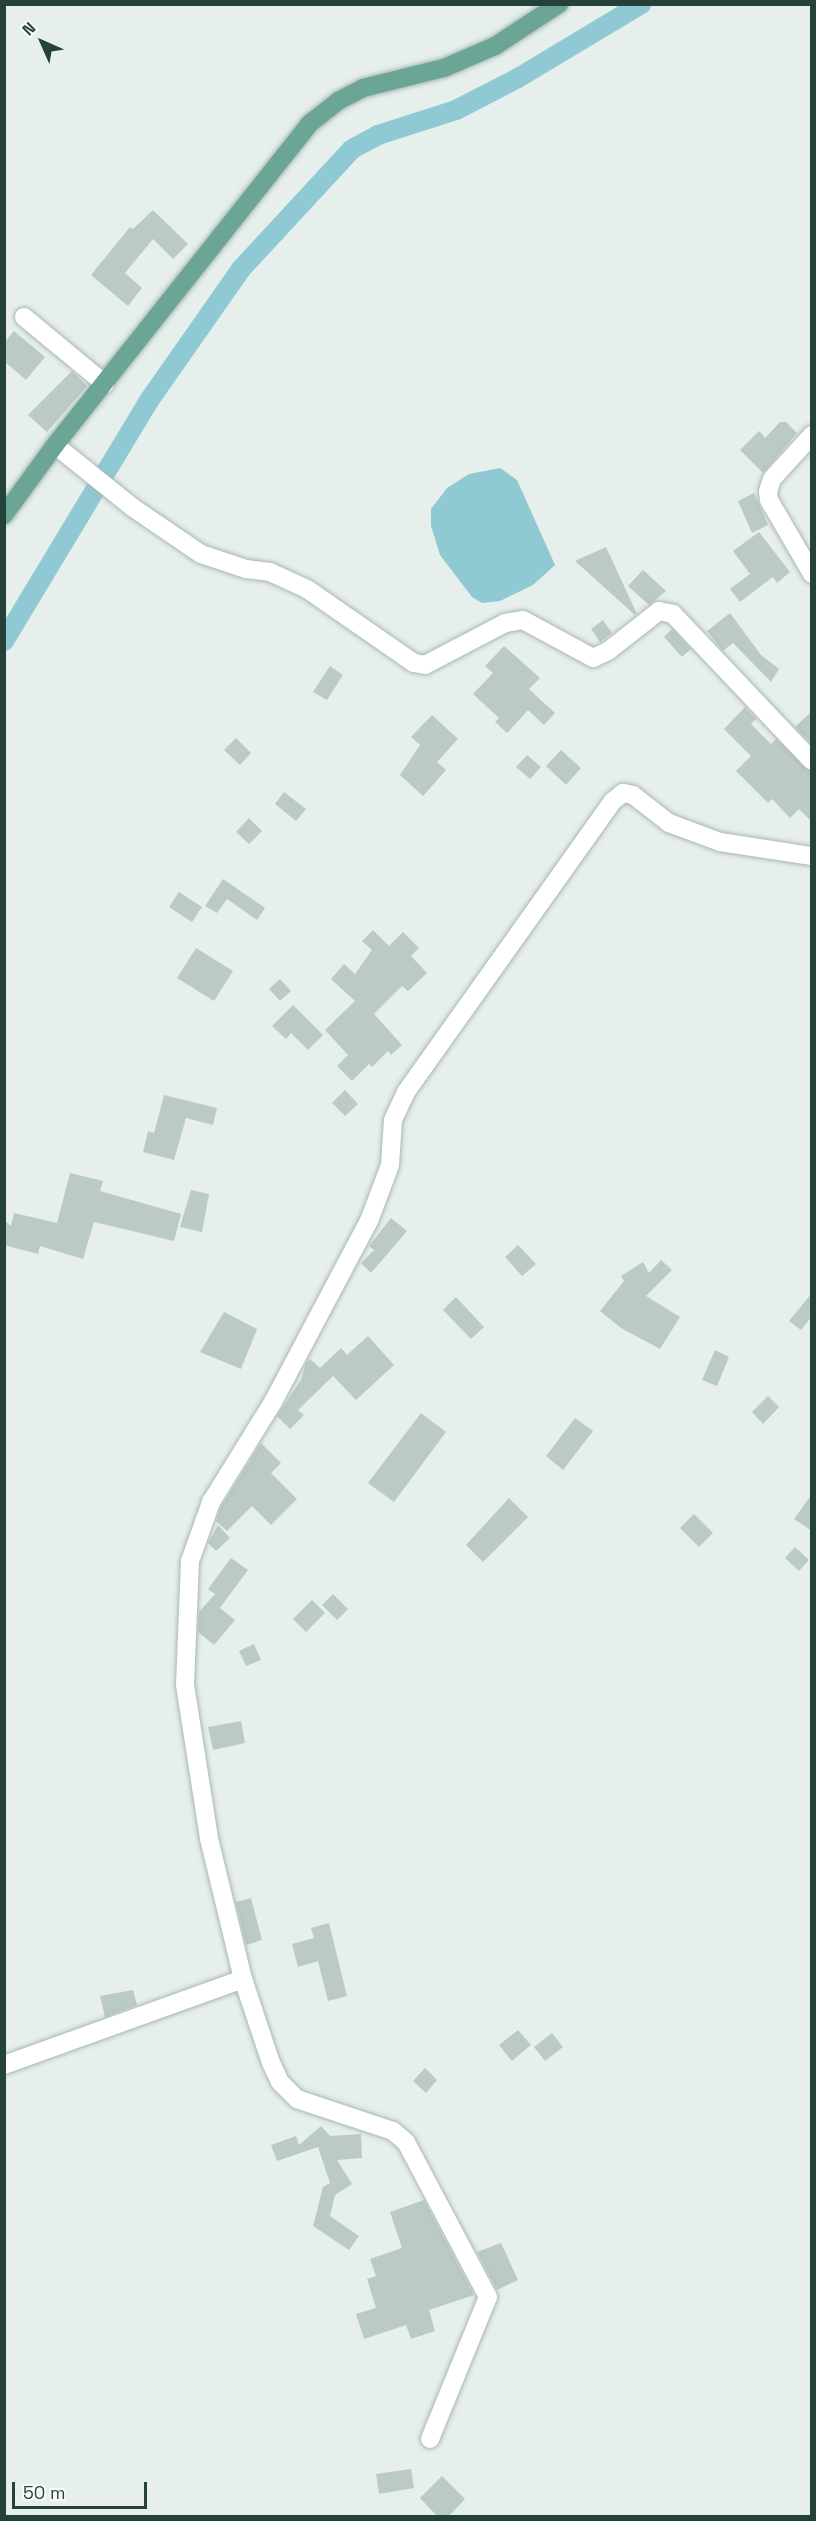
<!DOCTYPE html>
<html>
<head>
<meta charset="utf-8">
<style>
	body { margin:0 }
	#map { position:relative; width:816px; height:2521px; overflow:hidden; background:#e6efeb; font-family:"Space Grotesk",sans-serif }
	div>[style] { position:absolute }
	.water>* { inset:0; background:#8ec9d4 }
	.canal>* { height:20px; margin:-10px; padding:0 10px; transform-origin:10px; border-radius:10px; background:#8ec9d4 }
	.building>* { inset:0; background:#bbcac4 }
	.roads { filter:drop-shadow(0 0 2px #a8b8b2) drop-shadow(0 0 2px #a8b8b2) }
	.minor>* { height:18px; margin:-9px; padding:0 9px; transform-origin:9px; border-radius:9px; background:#fff }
	.major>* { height:18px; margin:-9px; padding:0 9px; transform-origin:9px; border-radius:9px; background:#6aa596 }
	span { translate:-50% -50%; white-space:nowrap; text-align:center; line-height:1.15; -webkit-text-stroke:6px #f7fbf9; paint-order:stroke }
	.frame { position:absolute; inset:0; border:6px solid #24423a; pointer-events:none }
	.north { position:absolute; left:12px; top:12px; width:60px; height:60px; -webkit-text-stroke:4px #f7fbf9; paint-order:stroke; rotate:315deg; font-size:16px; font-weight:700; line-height:24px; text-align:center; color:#24423a }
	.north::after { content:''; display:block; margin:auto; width:21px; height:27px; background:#24423a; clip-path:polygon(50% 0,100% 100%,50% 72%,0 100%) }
	.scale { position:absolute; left:12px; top:2482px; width:135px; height:27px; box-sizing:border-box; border:3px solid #24423a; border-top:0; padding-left:8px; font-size:18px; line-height:21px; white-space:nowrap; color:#24423a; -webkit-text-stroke:4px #f7fbf9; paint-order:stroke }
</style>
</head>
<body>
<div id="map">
	<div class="water">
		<i style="clip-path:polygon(500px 468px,517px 480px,555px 565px,533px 585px,500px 601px,482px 603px,472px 597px,440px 555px,431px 526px,431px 509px,447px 488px,469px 474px)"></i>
	</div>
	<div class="canal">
		<i style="left:4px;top:641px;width:279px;rotate:-58.9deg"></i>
		<i style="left:148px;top:402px;width:162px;rotate:-55deg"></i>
		<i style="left:241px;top:269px;width:163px;rotate:-47.2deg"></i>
		<i style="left:352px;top:149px;width:30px;rotate:-28deg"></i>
		<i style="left:378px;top:135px;width:82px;rotate:-17.8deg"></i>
		<i style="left:456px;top:110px;width:70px;rotate:-27.3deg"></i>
		<i style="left:518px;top:78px;width:144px;rotate:-31deg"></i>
	</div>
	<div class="building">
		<i style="clip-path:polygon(153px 210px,188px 244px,173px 259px,153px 239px,125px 273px,142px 288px,128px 306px,91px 275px,130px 227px,133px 229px)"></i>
		<i style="clip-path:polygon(14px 331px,45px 357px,26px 380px,4px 361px,4px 343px)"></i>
		<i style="clip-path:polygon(72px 371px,87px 386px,47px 432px,28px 415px)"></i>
		<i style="clip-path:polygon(780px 422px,786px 422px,797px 433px,763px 473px,740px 450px,759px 431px,765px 438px)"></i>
		<i style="clip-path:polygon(754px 493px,768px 525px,752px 533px,738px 501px)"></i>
		<i style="clip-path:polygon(759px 532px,790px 572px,777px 583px,773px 577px,740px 602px,730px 589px,750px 574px,733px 551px)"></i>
		<i style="clip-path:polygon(606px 547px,637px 614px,635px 615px,575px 561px)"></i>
		<i style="clip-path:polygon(643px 570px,666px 591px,649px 605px,628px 586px)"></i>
		<i style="clip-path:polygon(730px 613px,761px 655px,779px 669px,771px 682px,733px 643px,723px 651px,707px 631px)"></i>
		<i style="clip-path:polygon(603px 620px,612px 633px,600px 642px,591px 629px)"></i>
		<i style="clip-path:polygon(672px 629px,691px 649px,682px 657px,664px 637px)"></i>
		<i style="clip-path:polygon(504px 646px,540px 678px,529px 689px,555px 713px,544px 725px,528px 710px,507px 733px,495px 722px,499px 718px,473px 694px,493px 673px,485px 666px)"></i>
		<i style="clip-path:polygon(330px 666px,343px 675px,327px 700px,313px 692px)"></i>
		<i style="clip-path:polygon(745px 707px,756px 719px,751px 724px,771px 744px,776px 739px,812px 772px,812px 822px,799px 809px,790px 818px,772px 799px,768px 803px,736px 771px,751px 756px,724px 729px)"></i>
		<i style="clip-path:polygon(812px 711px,812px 744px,795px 727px)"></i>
		<i style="clip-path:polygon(432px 715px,458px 739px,437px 762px,446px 770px,423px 796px,400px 775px,420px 745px,411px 737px)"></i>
		<i style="clip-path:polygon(236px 738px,251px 753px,240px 765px,224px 750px)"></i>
		<i style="clip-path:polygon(561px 750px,581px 768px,566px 785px,546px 766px)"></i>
		<i style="clip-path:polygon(527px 755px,541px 767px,530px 779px,516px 767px)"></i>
		<i style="clip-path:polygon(284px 792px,306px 809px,296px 821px,275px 804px)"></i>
		<i style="clip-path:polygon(249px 818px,262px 831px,249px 844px,236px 832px)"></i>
		<i style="clip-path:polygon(223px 879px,265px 908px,257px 920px,227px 899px,217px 913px,205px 906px)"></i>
		<i style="clip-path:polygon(179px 892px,202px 907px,192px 922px,169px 907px)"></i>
		<i style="clip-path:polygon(373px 930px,389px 946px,403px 932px,419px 948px,411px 956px,427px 973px,408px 991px,402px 986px,374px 1014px,402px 1045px,391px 1055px,388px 1051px,372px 1067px,369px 1064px,352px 1081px,337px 1066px,348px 1055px,325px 1030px,355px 1001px,331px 979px,344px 964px,355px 974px,372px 950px,362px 941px)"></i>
		<i style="clip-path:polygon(196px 948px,233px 971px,214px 1001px,177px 978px)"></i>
		<i style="clip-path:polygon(280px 979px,291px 991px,280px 1001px,269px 989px)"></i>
		<i style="clip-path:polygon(293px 1005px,323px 1035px,308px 1050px,291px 1033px,286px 1039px,272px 1026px)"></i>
		<i style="clip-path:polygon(345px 1090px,358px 1104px,345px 1116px,332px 1103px)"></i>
		<i style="clip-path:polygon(164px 1095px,217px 1108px,213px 1125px,186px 1118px,174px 1160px,143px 1152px,148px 1131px,154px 1133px)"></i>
		<i style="clip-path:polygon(70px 1173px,103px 1181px,100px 1191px,181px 1214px,174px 1241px,94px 1222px,83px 1259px,40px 1246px,38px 1254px,4px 1245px,4px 1220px,11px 1226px,14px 1213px,57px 1223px)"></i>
		<i style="clip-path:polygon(191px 1190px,209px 1194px,202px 1232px,180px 1227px)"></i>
		<i style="clip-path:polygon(391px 1218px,407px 1231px,371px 1273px,361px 1263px,374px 1250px,369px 1246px)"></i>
		<i style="clip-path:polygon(518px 1245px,536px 1264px,522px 1276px,505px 1257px)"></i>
		<i style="clip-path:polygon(661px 1260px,672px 1270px,646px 1296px,680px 1317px,660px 1349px,621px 1328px,600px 1311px,624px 1281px,621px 1276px,643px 1262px,649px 1273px)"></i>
		<i style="clip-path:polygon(812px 1293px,812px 1316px,801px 1330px,789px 1321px)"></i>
		<i style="clip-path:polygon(456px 1297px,484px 1327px,471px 1339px,443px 1310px)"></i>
		<i style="clip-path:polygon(224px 1312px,257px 1329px,241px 1369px,200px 1352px)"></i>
		<i style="clip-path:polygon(368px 1336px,394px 1365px,356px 1400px,333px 1376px,298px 1410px,304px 1415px,290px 1429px,277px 1416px,301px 1380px,306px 1363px,310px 1359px,320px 1368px,341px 1348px,347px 1355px)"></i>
		<i style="clip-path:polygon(715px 1350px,729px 1357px,717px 1386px,702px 1380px)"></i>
		<i style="clip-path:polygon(768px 1396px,779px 1407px,763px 1424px,752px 1412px)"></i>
		<i style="clip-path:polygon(421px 1413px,446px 1432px,394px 1502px,368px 1483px)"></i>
		<i style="clip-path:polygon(575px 1418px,593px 1431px,563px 1470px,546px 1456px)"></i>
		<i style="clip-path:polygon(261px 1443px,281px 1463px,271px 1473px,297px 1499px,271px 1525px,252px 1506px,227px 1531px,216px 1521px,221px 1507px)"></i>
		<i style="clip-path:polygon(812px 1494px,812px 1531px,794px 1519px)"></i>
		<i style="clip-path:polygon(509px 1498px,528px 1517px,483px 1562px,466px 1545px)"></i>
		<i style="clip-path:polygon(694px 1514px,713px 1533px,699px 1547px,680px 1528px)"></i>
		<i style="clip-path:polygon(218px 1525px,230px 1538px,216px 1551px,208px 1543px)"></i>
		<i style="clip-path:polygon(795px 1547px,809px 1560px,799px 1571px,785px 1558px)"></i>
		<i style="clip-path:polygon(231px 1558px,248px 1570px,220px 1608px,235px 1620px,214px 1645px,198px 1632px,199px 1612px,215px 1594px,208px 1589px)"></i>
		<i style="clip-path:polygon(333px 1594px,348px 1609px,337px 1620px,322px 1605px)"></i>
		<i style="clip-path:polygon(312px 1600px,325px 1613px,306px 1632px,293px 1619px)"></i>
		<i style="clip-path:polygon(254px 1644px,261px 1660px,246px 1666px,239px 1651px)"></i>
		<i style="clip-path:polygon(241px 1721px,245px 1743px,213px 1750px,208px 1727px)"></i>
		<i style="clip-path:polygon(251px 1898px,262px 1940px,246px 1945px,236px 1902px)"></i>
		<i style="clip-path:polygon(329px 1923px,347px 1996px,328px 2001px,318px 1961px,298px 1967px,292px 1944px,314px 1938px,311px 1928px)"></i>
		<i style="clip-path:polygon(133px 1990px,137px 2005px,105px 2017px,100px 1996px)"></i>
		<i style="clip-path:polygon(518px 2030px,531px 2045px,512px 2061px,499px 2045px)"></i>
		<i style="clip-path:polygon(552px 2033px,563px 2047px,545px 2061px,534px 2047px)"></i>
		<i style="clip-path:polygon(425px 2068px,437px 2080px,426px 2093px,413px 2081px)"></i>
		<i style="clip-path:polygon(321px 2126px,330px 2136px,361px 2134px,362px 2158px,337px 2160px,352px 2184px,335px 2195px,330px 2216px,359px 2236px,349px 2250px,313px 2226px,323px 2187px,330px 2183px,318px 2147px,277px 2161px,271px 2145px,296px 2136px,299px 2145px)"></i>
		<i style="clip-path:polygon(424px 2200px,474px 2295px,429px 2310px,435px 2331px,411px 2339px,406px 2325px,364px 2339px,356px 2314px,376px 2308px,367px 2279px,376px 2276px,370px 2259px,402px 2248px,390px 2212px)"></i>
		<i style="clip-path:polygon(501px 2243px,518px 2280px,497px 2290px,477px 2252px)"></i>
		<i style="clip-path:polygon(411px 2469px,414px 2488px,379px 2494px,376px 2474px)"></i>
		<i style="clip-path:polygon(442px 2476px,465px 2499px,448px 2517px,438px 2517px,420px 2498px)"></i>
	</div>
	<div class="roads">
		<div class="minor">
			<i style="left:24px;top:317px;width:105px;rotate:39.6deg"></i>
			<i style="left:812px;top:435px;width:59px;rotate:132.3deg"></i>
			<i style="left:772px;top:479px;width:13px;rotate:108deg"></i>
			<i style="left:768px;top:491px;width:9px;rotate:84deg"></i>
			<i style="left:769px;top:500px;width:86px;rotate:59.8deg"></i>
			<i style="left:55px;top:445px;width:99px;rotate:38.8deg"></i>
			<i style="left:132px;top:507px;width:83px;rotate:34.3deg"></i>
			<i style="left:201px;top:554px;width:47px;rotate:18.4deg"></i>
			<i style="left:246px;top:569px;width:24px;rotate:7deg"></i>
			<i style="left:270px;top:572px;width:41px;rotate:24.7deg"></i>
			<i style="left:307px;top:589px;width:130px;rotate:34.7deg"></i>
			<i style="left:414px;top:663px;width:11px;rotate:10deg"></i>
			<i style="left:425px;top:665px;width:90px;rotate:-27.7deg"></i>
			<i style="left:505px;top:623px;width:18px;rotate:-9deg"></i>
			<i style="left:523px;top:620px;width:80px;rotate:28.5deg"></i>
			<i style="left:593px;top:658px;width:17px;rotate:-25deg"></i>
			<i style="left:608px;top:651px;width:65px;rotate:-38.1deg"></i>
			<i style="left:659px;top:611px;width:14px;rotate:12deg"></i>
			<i style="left:673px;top:614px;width:202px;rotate:46.6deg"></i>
			<i style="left:4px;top:2065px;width:254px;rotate:-19.8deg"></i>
			<i style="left:430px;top:2439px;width:153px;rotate:-67.8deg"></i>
			<i style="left:488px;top:2297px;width:175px;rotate:-117.9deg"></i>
			<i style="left:406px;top:2142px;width:17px;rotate:-140deg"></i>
			<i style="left:393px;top:2131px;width:101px;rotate:-161.6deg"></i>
			<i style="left:297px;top:2099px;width:24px;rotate:-135deg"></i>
			<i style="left:280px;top:2082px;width:21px;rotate:-115deg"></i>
			<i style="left:271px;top:2063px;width:89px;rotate:-108.4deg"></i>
			<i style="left:243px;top:1979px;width:145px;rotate:-103.6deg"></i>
			<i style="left:209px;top:1838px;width:155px;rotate:-98.9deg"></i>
			<i style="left:185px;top:1685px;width:124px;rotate:-87.7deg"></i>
			<i style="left:190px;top:1561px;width:63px;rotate:-70.4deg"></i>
			<i style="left:211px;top:1502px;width:118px;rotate:-58.2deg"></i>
			<i style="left:273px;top:1402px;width:205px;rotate:-62.1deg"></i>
			<i style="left:369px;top:1221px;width:60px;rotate:-69.4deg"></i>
			<i style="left:390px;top:1165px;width:45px;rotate:-86.2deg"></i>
			<i style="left:393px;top:1120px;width:31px;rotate:-65deg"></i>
			<i style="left:406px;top:1092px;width:357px;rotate:-54.6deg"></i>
			<i style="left:613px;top:801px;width:13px;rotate:-39deg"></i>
			<i style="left:623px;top:793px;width:10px;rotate:11deg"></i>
			<i style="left:633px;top:795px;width:46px;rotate:37.9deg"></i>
			<i style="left:669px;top:823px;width:54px;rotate:20.4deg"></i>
			<i style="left:720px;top:842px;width:93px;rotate:8.7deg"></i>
		</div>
		<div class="major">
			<i style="left:4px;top:515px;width:87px;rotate:-53.9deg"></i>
			<i style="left:55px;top:445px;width:409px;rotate:-51.6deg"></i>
			<i style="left:309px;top:124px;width:37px;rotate:-38deg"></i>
			<i style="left:338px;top:101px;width:28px;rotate:-27deg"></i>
			<i style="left:363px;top:88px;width:83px;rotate:-13.9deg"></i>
			<i style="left:444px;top:68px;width:56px;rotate:-23.3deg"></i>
			<i style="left:495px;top:46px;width:77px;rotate:-33.3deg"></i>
		</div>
	</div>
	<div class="frame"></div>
	<div class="north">N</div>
	<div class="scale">50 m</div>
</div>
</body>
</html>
